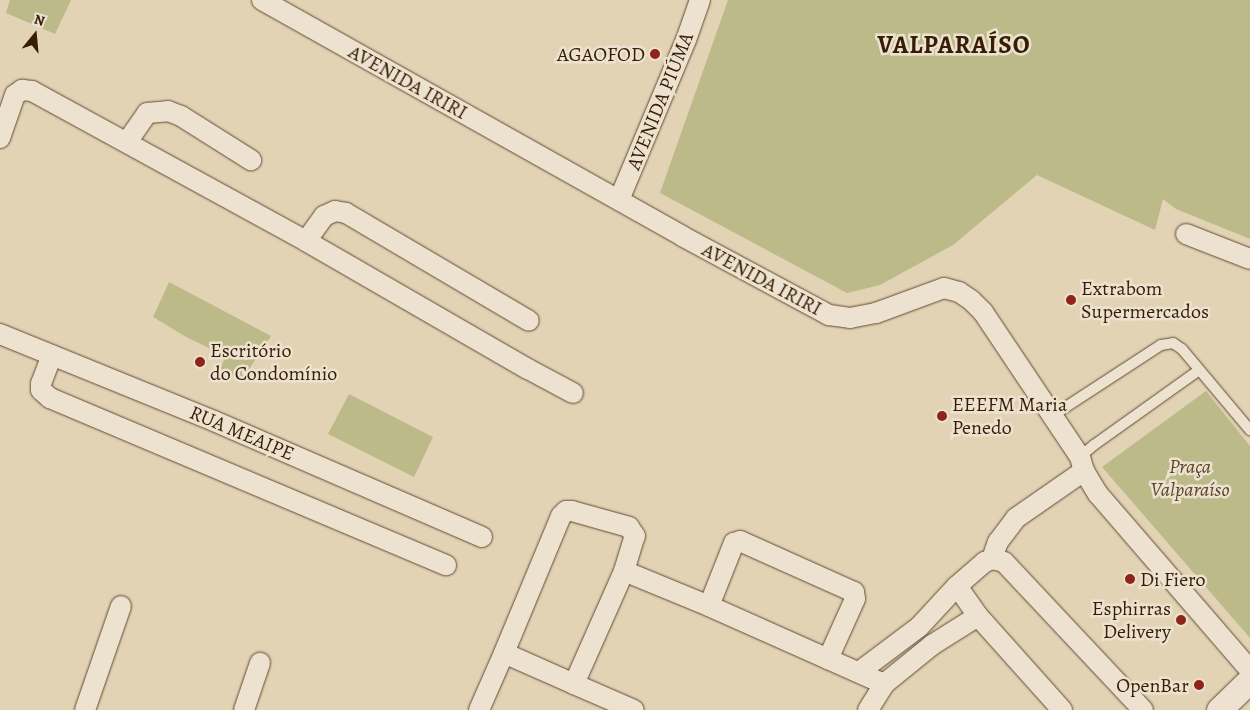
<!DOCTYPE html>
<html>
<head>
<meta charset="utf-8">
<style>
	body { margin:0 }
	#map { position:relative; width:1250px; height:710px; overflow:hidden; background:#e2d3b5; font-family:Alegreya,serif }
	div>[style] { position:absolute }
	.green>* { inset:0; background:#bbba88 }
	.roads { filter:drop-shadow(0 0 1px #624a32) drop-shadow(0 0 1px #624a32) }
	.service>* { height:10px; margin:-5px; padding:0 5px; transform-origin:5px; border-radius:5px; background:#ece2cf }
	.minor>* { height:20px; margin:-10px; padding:0 10px; transform-origin:10px; border-radius:10px; background:#ece2cf }
	.tertiary>* { height:25px; margin:-12.5px; padding:0 12.5px; transform-origin:12.5px; border-radius:12.5px; background:#ece2cf }
	.dots>* { width:14px; height:14px; translate:-50% -50%; box-sizing:border-box; border:2px solid #ece2cf; border-radius:50% }
	span { translate:-50% -50%; white-space:nowrap; text-align:center; line-height:1.15; -webkit-text-stroke:5px #ece2cf; paint-order:stroke }
	.poi-label { font-size:20px; color:#371d06 }
	.right { translate:-100% -50%; text-align:right }
	.left { translate:0 -50%; text-align:left }
	.street-label { font-size:20px; color:#371d06 }
	.park-label { font-size:20px; color:#584426; font-style:italic }
	.district-label { font-size:25px; color:#371d06; font-weight:700; letter-spacing:1px }
	.north { position:absolute; left:10px; top:10px; width:50px; height:50px; -webkit-text-stroke:4px #ece2cf; paint-order:stroke; rotate:17deg; font-size:14px; font-weight:700; line-height:20px; text-align:center; color:#371d06 }
	.north::after { content:''; display:block; margin:auto; width:18px; height:22px; background:#371d06; clip-path:polygon(50% 0,100% 100%,50% 72%,0 100%) }
</style>
</head>
<body>
<div id="map">
	<div class="green">
		<i style="clip-path:polygon(10px 0,71px 0,55px 34px,6px 13px)"></i>
		<i style="clip-path:polygon(728px 0,1250px 0,1250px 239px,1176px 209px,1163px 199px,1155px 230px,1037px 175px,953px 245px,880px 285px,847px 293px,660px 193px)"></i>
		<i style="clip-path:polygon(169px 282px,271px 336px,242px 380px,220px 369px,226px 356px,188px 338px,153px 317px)"></i>
		<i style="clip-path:polygon(1206px 391px,1250px 446px,1250px 638px,1102px 467px)"></i>
		<i style="clip-path:polygon(349px 394px,433px 437px,414px 477px,328px 434px)"></i>
	</div>
	<div class="roads">
		<div class="service">
			<i style="left:1052px;top:416px;width:130px;rotate:-33.1deg"></i>
			<i style="left:1161px;top:345px;width:12px;rotate:-9deg"></i>
			<i style="left:1173px;top:343px;width:11px;rotate:34deg"></i>
			<i style="left:1182px;top:349px;width:106px;rotate:50deg"></i>
			<i style="left:1080px;top:457px;width:18px;rotate:-41deg"></i>
			<i style="left:1094px;top:445px;width:129px;rotate:-35.5deg"></i>
		</div>
		<div class="minor">
			<i style="left:262px;top:0;width:482px;rotate:29.3deg"></i>
			<i style="left:682px;top:236px;width:167px;rotate:28.3deg"></i>
			<i style="left:829px;top:315px;width:21px;rotate:8deg"></i>
			<i style="left:850px;top:318px;width:26px;rotate:-11deg"></i>
			<i style="left:876px;top:313px;width:72px;rotate:-20.2deg"></i>
			<i style="left:944px;top:288px;width:16px;rotate:15deg"></i>
			<i style="left:959px;top:292px;width:14px;rotate:34deg"></i>
			<i style="left:971px;top:300px;width:17px;rotate:45deg"></i>
			<i style="left:983px;top:312px;width:174px;rotate:56.2deg"></i>
			<i style="left:1080px;top:457px;width:15px;rotate:74deg"></i>
			<i style="left:1084px;top:471px;width:27px;rotate:59deg"></i>
			<i style="left:1098px;top:494px;width:233px;rotate:49.2deg"></i>
			<i style="left:0;top:138px;width:46px;rotate:-70.8deg"></i>
			<i style="left:15px;top:95px;width:9px;rotate:-36deg"></i>
			<i style="left:22px;top:90px;width:10px;rotate:6deg"></i>
			<i style="left:32px;top:91px;width:312px;rotate:28.7deg"></i>
			<i style="left:306px;top:241px;width:256px;rotate:30deg"></i>
			<i style="left:528px;top:369px;width:51px;rotate:28.1deg"></i>
			<i style="left:127px;top:142px;width:35px;rotate:-55deg"></i>
			<i style="left:147px;top:113px;width:21px;rotate:-5deg"></i>
			<i style="left:168px;top:111px;width:14px;rotate:21deg"></i>
			<i style="left:181px;top:116px;width:83px;rotate:32.2deg"></i>
			<i style="left:619px;top:200px;width:173px;rotate:-67.3deg"></i>
			<i style="left:686px;top:40px;width:42px;rotate:-70.7deg"></i>
			<i style="left:1186px;top:234px;width:69px;rotate:21.3deg"></i>
			<i style="left:306px;top:241px;width:31px;rotate:-54deg"></i>
			<i style="left:324px;top:216px;width:12px;rotate:-24deg"></i>
			<i style="left:335px;top:211px;width:11px;rotate:10deg"></i>
			<i style="left:346px;top:213px;width:212px;rotate:30.5deg"></i>
			<i style="left:0;top:334px;width:231px;rotate:22.1deg"></i>
			<i style="left:214px;top:421px;width:292px;rotate:23.4deg"></i>
			<i style="left:52px;top:355px;width:30px;rotate:111deg"></i>
			<i style="left:41px;top:383px;width:7px;rotate:90deg"></i>
			<i style="left:41px;top:390px;width:12px;rotate:42deg"></i>
			<i style="left:50px;top:398px;width:430px;rotate:22.9deg"></i>
			<i style="left:992px;top:559px;width:18px;rotate:-71deg"></i>
			<i style="left:998px;top:542px;width:30px;rotate:-53deg"></i>
			<i style="left:1016px;top:518px;width:83px;rotate:-34.7deg"></i>
			<i style="left:624px;top:571px;width:92px;rotate:22.4deg"></i>
			<i style="left:709px;top:606px;width:192px;rotate:24deg"></i>
			<i style="left:884px;top:684px;width:62px;rotate:-39.1deg"></i>
			<i style="left:932px;top:645px;width:54px;rotate:-32.2deg"></i>
			<i style="left:957px;top:586px;width:37px;rotate:55deg"></i>
			<i style="left:978px;top:616px;width:126px;rotate:48.2deg"></i>
			<i style="left:709px;top:606px;width:68px;rotate:-68.4deg"></i>
			<i style="left:734px;top:543px;width:6px;rotate:-18deg"></i>
			<i style="left:740px;top:541px;width:125px;rotate:24.1deg"></i>
			<i style="left:854px;top:592px;width:7px;rotate:82deg"></i>
			<i style="left:855px;top:599px;width:66px;rotate:114.2deg"></i>
			<i style="left:859px;top:672px;width:75px;rotate:-36.9deg"></i>
			<i style="left:919px;top:627px;width:56px;rotate:-47.2deg"></i>
			<i style="left:957px;top:586px;width:37px;rotate:-41deg"></i>
			<i style="left:985px;top:562px;width:8px;rotate:-23deg"></i>
			<i style="left:992px;top:559px;width:12px;rotate:14deg"></i>
			<i style="left:1004px;top:562px;width:203px;rotate:46.8deg"></i>
			<i style="left:574px;top:684px;width:124px;rotate:-66.1deg"></i>
			<i style="left:624px;top:571px;width:37px;rotate:-73deg"></i>
			<i style="left:635px;top:536px;width:11px;rotate:-124deg"></i>
			<i style="left:629px;top:527px;width:59px;rotate:-164.3deg"></i>
			<i style="left:572px;top:511px;width:6px;rotate:180deg"></i>
			<i style="left:566px;top:511px;width:7px;rotate:135deg"></i>
			<i style="left:561px;top:516px;width:148px;rotate:112.6deg"></i>
			<i style="left:504px;top:653px;width:77px;rotate:23.9deg"></i>
			<i style="left:574px;top:684px;width:65px;rotate:23.4deg"></i>
			<i style="left:85px;top:710px;width:110px;rotate:-70.9deg"></i>
			<i style="left:244px;top:710px;width:50px;rotate:-71.2deg"></i>
			<i style="left:479px;top:710px;width:62px;rotate:-66.3deg"></i>
			<i style="left:868px;top:710px;width:31px;rotate:-58deg"></i>
		</div>
		<div class="tertiary">
			<i style="left:1219px;top:710px;width:43px;rotate:-44.1deg"></i>
		</div>
	</div>
	<div class="dots">
		<i style="left:655px;top:54px;background:#8f2418"></i>
		<i style="left:1071px;top:300px;background:#8f2418"></i>
		<i style="left:200px;top:362px;background:#8f2418"></i>
		<i style="left:942px;top:416px;background:#8f2418"></i>
		<i style="left:1130px;top:579px;background:#8f2418"></i>
		<i style="left:1181px;top:620px;background:#8f2418"></i>
		<i style="left:1199px;top:685px;background:#8f2418"></i>
	</div>
	<div class="poi-label">
		<span class="right" style="left:645px;top:54px">AGAOFOD</span>
		<span class="left" style="left:1081px;top:300px">Extrabom<br>Supermercados</span>
		<span class="left" style="left:210px;top:362px">Escritório<br>do Condomínio</span>
		<span class="left" style="left:952px;top:416px">EEEFM Maria<br>Penedo</span>
		<span class="left" style="left:1140px;top:579px">Di Fiero</span>
		<span class="right" style="left:1171px;top:620px">Esphirras<br>Delivery</span>
		<span class="right" style="left:1189px;top:685px">OpenBar</span>
	</div>
	<div class="street-label">
		<span style="left:408px;top:82px;rotate:29deg">AVENIDA IRIRI</span>
		<span style="left:660px;top:101px;rotate:-68deg">AVENIDA PIÚMA</span>
		<span style="left:762px;top:279px;rotate:28deg">AVENIDA IRIRI</span>
		<span style="left:242px;top:433px;rotate:23deg">RUA MEAIPE</span>
	</div>
	<div class="park-label">
		<span style="left:1190px;top:478px">Praça<br>Valparaíso</span>
	</div>
	<div class="district-label">
		<span style="left:954px;top:45px">VALPARAÍSO</span>
	</div>
	<div class="north">N</div>
</div>
</body>
</html>
